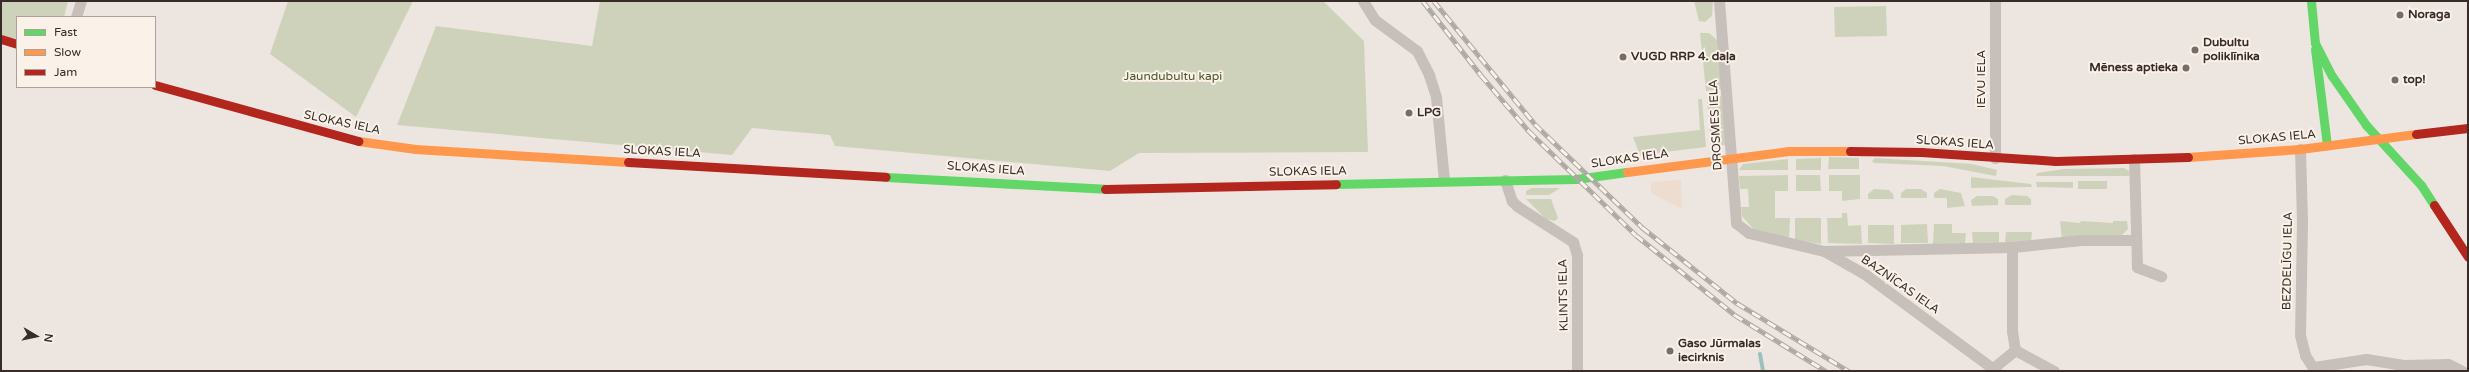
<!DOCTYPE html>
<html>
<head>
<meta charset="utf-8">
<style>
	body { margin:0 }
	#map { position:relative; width:2469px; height:372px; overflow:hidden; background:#ede6e0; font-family:"Varela Round",sans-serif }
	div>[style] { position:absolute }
	.green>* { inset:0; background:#cfd2ba }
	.plaza>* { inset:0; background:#ecddd0 }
	.stream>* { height:4px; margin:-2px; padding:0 2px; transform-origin:2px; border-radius:2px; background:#9cc0be }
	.street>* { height:11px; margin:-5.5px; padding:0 5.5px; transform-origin:5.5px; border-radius:5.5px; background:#c6bfba }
	.fast>* { height:9px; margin:-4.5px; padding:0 4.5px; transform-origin:4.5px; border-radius:4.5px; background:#63d668 }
	.slow>* { height:9px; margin:-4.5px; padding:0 4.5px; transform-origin:4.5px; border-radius:4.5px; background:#ff974d }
	.jam>* { height:9px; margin:-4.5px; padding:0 4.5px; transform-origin:4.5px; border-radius:4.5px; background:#b3261e }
	.rail>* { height:4.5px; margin-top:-2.25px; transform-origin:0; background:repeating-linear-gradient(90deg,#faf1e8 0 9px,#aea8a4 0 18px); box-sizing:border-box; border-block:1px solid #aea8a4 }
	.dots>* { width:11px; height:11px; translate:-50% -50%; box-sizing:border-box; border:2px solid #faf1e8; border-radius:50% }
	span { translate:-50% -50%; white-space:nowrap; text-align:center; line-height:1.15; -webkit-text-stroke:4px #faf1e8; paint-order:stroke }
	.poi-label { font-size:12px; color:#372c28; font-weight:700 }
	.left { translate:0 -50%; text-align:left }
	.right { translate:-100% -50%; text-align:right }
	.park-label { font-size:12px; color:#49562b }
	.street-label { font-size:12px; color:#372c28 }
	.frame { position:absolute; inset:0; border:2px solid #372c28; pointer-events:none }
	.legend { position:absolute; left:16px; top:16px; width:140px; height:72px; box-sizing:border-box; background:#faf1e8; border:1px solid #aca29b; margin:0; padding:5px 7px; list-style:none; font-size:12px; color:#372c28 }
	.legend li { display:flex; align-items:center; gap:8px; height:20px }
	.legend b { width:20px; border:1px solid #aca29b }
	.north { position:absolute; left:16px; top:316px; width:40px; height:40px; -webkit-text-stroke:3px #faf1e8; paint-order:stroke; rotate:99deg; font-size:11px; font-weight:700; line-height:16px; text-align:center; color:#372c28 }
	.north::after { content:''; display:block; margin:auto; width:14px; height:18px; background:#372c28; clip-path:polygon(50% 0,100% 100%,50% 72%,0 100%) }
</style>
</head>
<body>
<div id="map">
	<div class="green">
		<i style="clip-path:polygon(1px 1px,68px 1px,64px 17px,17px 17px,17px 39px,1px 36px)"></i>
		<i style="clip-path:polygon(288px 1px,413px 1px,356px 117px,270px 54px)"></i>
		<i style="clip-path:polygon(600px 1px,1323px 1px,1364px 41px,1368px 152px,1139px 153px,1110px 171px,835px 146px,830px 135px,752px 128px,732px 155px,397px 125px,436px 26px,592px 46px)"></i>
		<i style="clip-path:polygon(1694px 1px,1713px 1px,1712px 16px,1705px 22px,1699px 21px)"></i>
		<i style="clip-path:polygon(1886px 6px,1887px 36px,1835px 37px,1834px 7px)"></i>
		<i style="clip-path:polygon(1700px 33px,1709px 33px,1717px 40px,1722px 89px,1706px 91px)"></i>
		<i style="clip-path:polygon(1721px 96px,1726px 145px,1711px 146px,1707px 98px)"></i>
		<i style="clip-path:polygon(1698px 99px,1702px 99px,1706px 147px,1640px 155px,1633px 137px,1700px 130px)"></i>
		<i style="clip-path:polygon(1829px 157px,1859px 158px,1859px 169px,1828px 169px)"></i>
		<i style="clip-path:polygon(1821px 158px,1821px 170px,1796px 170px,1796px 159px)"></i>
		<i style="clip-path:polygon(1875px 158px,1972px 164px,1997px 170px,1996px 176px,1943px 166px,1874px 163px,1872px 161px)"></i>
		<i style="clip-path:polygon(1788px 159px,1788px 170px,1739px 170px,1743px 164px)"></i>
		<i style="clip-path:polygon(2124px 168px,2129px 171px,2129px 176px,2036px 176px,2037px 173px,2064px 169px)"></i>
		<i style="clip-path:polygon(1788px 175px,1788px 191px,1775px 191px,1775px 218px,1790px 218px,1789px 239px,1755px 231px,1742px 216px,1741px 207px,1749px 207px,1748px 189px,1740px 189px,1739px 176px)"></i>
		<i style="clip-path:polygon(1796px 175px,1820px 175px,1821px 191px,1796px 191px)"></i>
		<i style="clip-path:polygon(1829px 175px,1860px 175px,1860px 199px,1842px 201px,1842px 191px,1829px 191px)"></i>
		<i style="clip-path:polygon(1971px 177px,2031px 184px,2032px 187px,1971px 188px)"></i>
		<i style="clip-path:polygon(2078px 181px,2107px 181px,2107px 189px,2078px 189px)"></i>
		<i style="clip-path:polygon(2036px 182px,2073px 182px,2073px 188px,2037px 187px)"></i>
		<i style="clip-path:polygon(1532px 188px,1560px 188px,1549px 195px,1526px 195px,1526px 191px)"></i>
		<i style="clip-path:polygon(1874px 189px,1889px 190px,1893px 194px,1894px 199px,1868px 199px,1868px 194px)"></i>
		<i style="clip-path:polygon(1906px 189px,1921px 189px,1927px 193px,1927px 198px,1901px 198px,1901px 193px)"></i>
		<i style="clip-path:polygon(1940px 189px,1961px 193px,1965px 206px,1947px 208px,1947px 198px,1934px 198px,1934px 193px)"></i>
		<i style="clip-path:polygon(2012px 195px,2027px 196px,2031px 199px,2031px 205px,2005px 205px,2005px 199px)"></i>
		<i style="clip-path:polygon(1977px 196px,1993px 196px,1998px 199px,1998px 205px,1972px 206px,1971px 200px)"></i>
		<i style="clip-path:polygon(1526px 199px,1551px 199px,1558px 218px,1555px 221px,1546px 219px)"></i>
		<i style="clip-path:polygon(1842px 213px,1847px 213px,1848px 226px,1861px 225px,1862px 244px,1828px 243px,1827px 218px,1842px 218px)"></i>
		<i style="clip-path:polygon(1795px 218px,1821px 218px,1821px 244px,1795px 240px)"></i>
		<i style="clip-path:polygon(2060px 221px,2080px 223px,2081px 221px,2113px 223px,2113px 221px,2127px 221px,2128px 229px,2120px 237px,2062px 239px)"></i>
		<i style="clip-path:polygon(1927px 224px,1928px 243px,1901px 243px,1901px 225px)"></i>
		<i style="clip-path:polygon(1934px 224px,1952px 224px,1952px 233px,1966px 233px,1965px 243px,1933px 244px)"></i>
		<i style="clip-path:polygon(1868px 225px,1894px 225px,1894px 244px,1868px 243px)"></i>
		<i style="clip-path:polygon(1972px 232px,1999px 232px,1999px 242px,1973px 243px)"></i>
		<i style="clip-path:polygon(2006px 232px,2032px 232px,2031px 242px,2005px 242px)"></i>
	</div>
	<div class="plaza">
		<i style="clip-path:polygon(1681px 180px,1682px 209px,1651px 193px,1651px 182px)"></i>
	</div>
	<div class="stream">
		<i style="left:1760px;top:354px;width:17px;rotate:80deg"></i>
	</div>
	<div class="street">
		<i style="left:1363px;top:1px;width:22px;rotate:58deg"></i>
		<i style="left:1375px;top:20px;width:52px;rotate:36.4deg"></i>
		<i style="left:1417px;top:51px;width:27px;rotate:63deg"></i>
		<i style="left:1429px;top:75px;width:23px;rotate:72deg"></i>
		<i style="left:1436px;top:97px;width:83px;rotate:84.5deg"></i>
		<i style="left:1719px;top:1px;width:223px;rotate:85.6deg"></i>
		<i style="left:1736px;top:223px;width:16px;rotate:38deg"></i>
		<i style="left:1749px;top:233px;width:77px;rotate:13.5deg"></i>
		<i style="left:1824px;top:251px;width:48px;rotate:29.7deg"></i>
		<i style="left:1866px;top:275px;width:162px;rotate:36.4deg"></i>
		<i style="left:1995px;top:1px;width:157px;rotate:90deg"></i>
		<i style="left:76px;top:17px;width:17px;rotate:-73deg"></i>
		<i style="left:2300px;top:149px;width:73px;rotate:88.4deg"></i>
		<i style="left:2302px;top:222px;width:113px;rotate:91deg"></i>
		<i style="left:2300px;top:335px;width:21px;rotate:76deg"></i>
		<i style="left:2305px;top:355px;width:19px;rotate:58deg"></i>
		<i style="left:2134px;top:159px;width:108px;rotate:88.4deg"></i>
		<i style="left:2137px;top:267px;width:26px;rotate:21deg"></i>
		<i style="left:1505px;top:180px;width:22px;rotate:72deg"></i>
		<i style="left:1512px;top:201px;width:7px;rotate:45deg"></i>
		<i style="left:1517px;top:206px;width:67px;rotate:32.7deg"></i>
		<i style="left:1573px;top:242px;width:14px;rotate:73deg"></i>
		<i style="left:1577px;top:255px;width:116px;rotate:90deg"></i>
		<i style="left:1824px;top:251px;width:188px;rotate:-1.2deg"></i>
		<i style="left:2012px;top:247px;width:70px;rotate:-5.7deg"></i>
		<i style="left:2082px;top:240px;width:54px"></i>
		<i style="left:2015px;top:350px;width:44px;rotate:28.3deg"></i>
		<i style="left:2314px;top:367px;width:53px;rotate:-8.7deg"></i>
		<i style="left:2366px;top:359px;width:38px;rotate:9deg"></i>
		<i style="left:2404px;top:365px;width:44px;rotate:-1.3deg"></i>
		<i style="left:2448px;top:364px;width:16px;rotate:27deg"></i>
		<i style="left:1993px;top:368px;width:28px;rotate:-39deg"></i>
		<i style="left:2015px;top:350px;width:19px;rotate:-99deg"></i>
		<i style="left:2012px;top:331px;width:84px;rotate:-90deg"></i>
	</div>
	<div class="fast">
		<i style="left:2311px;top:1px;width:42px;rotate:84.6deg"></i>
		<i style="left:2315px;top:43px;width:37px;rotate:63deg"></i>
		<i style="left:2332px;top:76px;width:60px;rotate:55.2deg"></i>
		<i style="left:2366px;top:125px;width:81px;rotate:47.5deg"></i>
		<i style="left:2421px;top:185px;width:24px;rotate:57deg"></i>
		<i style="left:2315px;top:49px;width:97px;rotate:82.9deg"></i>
		<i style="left:886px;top:177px;width:219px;rotate:3.1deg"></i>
		<i style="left:1336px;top:184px;width:240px;rotate:-1.2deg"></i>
		<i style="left:1576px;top:179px;width:51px;rotate:-7.8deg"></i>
	</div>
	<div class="slow">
		<i style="left:358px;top:141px;width:58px;rotate:8deg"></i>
		<i style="left:415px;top:149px;width:213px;rotate:3.5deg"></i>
		<i style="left:2188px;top:157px;width:112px;rotate:-4.1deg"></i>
		<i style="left:2300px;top:149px;width:117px;rotate:-7.4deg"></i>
		<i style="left:1627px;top:172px;width:163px;rotate:-7.4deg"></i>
		<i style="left:1789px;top:151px;width:61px"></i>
	</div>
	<div class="jam">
		<i style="left:1px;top:39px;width:17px;rotate:17deg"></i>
		<i style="left:155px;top:85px;width:211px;rotate:15.4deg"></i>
		<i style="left:2416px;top:134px;width:52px;rotate:-6.6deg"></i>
		<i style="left:1850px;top:151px;width:71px;rotate:0.8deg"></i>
		<i style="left:1921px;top:152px;width:135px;rotate:3.8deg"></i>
		<i style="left:2056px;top:161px;width:132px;rotate:-1.7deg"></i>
		<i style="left:628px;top:162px;width:258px;rotate:3.3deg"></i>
		<i style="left:1105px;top:189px;width:231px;rotate:-1.2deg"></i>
		<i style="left:2434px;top:205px;width:62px;rotate:56.8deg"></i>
	</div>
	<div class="rail">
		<i style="left:1423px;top:1px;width:94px;rotate:51.9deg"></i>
		<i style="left:1481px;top:75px;width:74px;rotate:49.4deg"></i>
		<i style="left:1529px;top:131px;width:149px;rotate:44.2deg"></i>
		<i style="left:1636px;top:235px;width:127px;rotate:38.9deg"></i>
		<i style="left:1735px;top:315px;width:107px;rotate:31.6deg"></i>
		<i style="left:1434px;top:1px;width:159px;rotate:50.6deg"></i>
		<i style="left:1535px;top:124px;width:149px;rotate:43.9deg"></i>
		<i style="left:1642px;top:227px;width:122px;rotate:38.7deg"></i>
		<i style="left:1737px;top:303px;width:131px;rotate:31.3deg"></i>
	</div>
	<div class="dots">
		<i style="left:2400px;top:15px;background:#776d68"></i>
		<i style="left:2195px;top:50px;background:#776d68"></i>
		<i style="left:1623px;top:57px;background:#776d68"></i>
		<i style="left:2186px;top:68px;background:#776d68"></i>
		<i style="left:2395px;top:80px;background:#776d68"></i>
		<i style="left:1409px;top:113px;background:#776d68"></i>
		<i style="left:1670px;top:351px;background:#776d68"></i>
	</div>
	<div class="poi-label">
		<span class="left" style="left:2408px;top:15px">Noraga</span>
		<span class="left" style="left:2203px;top:50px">Dubultu<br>poliklīnika</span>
		<span class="left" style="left:1631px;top:57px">VUGD RRP 4. daļa</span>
		<span class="right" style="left:2178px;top:68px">Mēness aptieka</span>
		<span class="left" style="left:2403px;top:80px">top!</span>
		<span class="left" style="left:1417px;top:113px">LPG</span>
		<span class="left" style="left:1678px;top:351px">Gaso Jūrmalas<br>iecirknis</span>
	</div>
	<div class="park-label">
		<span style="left:1173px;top:77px">Jaundubultu kapi</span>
	</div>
	<div class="street-label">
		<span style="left:1982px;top:79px;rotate:-90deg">IEVU IELA</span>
		<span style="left:342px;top:123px;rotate:12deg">SLOKAS IELA</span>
		<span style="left:1716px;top:125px;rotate:-93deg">DROSMES IELA</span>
		<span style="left:2277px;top:138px;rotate:-5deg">SLOKAS IELA</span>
		<span style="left:1955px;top:143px;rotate:4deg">SLOKAS IELA</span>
		<span style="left:662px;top:152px;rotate:3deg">SLOKAS IELA</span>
		<span style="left:1630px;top:159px;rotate:-8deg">SLOKAS IELA</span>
		<span style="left:986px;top:169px;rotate:4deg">SLOKAS IELA</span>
		<span style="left:1308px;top:172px;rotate:-1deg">SLOKAS IELA</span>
		<span style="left:2288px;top:261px;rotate:-89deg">BEZDELĪGU IELA</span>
		<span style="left:1900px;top:285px;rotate:35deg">BAZNĪCAS IELA</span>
		<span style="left:1564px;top:295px;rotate:-91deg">KLINTS IELA</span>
	</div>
	<div class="frame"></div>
	<ul class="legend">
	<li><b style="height:5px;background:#63d668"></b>Fast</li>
	<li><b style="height:5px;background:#ff974d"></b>Slow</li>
	<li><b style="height:5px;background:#b3261e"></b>Jam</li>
	</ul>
	<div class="north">N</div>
</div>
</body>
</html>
